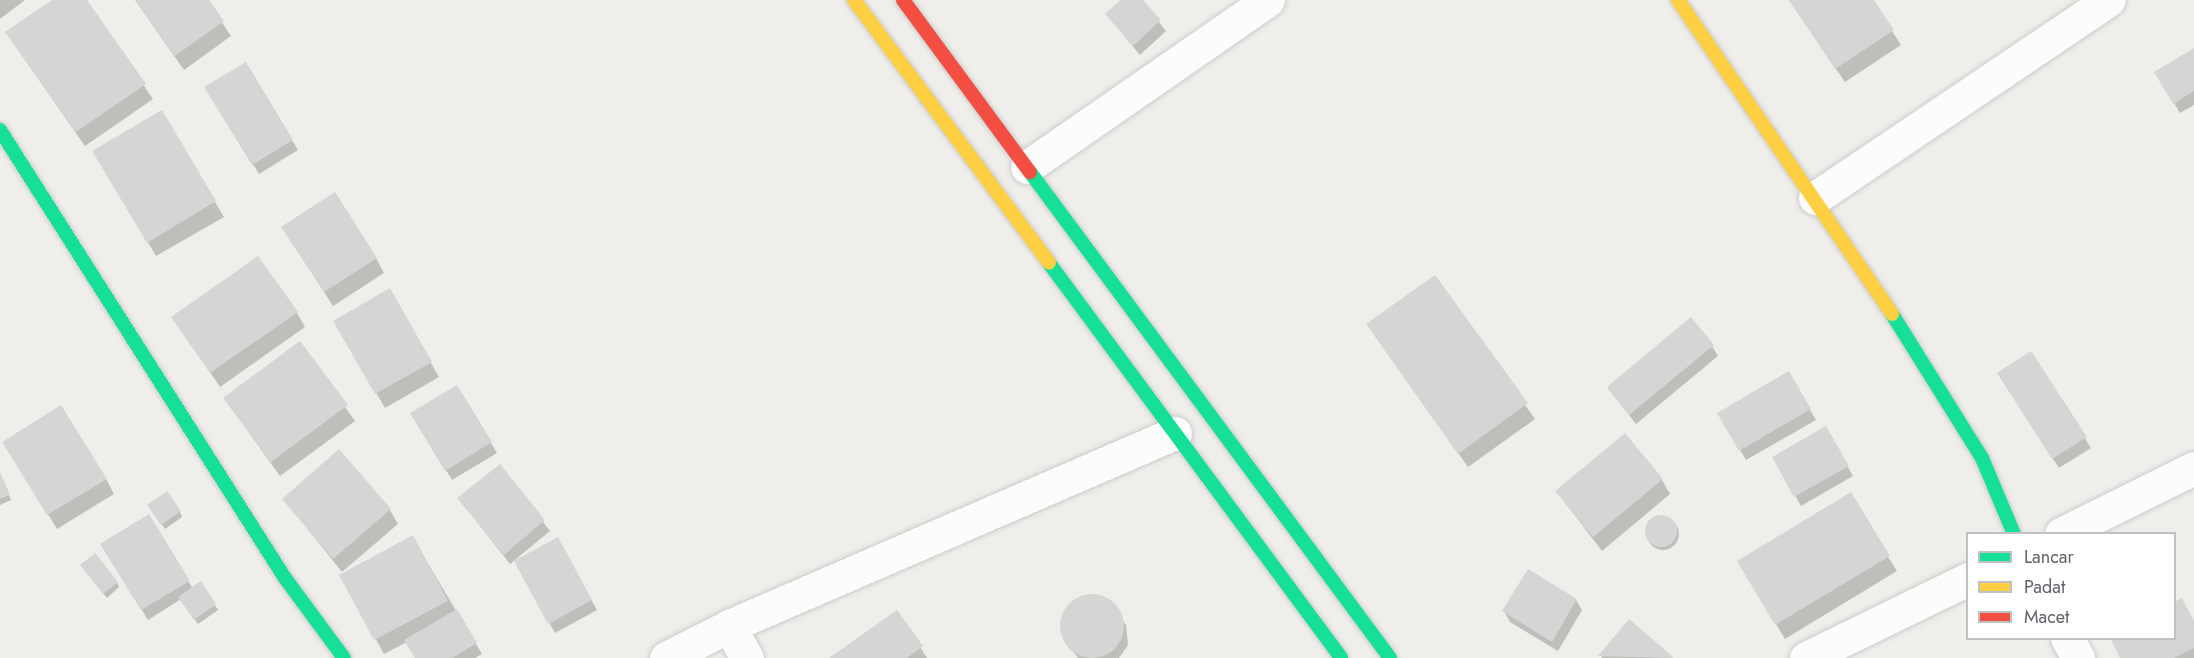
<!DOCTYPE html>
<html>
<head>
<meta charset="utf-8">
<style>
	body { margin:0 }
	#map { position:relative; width:2194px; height:658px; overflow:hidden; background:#efeeea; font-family:Jost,sans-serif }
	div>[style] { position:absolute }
	.shadow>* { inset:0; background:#0003 }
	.round { border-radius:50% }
	.building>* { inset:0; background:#d6d5d3 }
	.roads { filter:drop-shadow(0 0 2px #cbcccc) drop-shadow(0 0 2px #cbcccc) }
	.street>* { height:33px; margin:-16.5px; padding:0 16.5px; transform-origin:16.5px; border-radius:16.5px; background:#fdfcfc }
	.fast>* { height:14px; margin:-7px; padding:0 7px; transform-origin:7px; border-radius:7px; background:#16e098 }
	.slow>* { height:14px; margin:-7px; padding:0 7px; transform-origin:7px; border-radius:7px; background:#ffcf43 }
	.jam>* { height:14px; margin:-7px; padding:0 7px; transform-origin:7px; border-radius:7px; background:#f24e42 }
	span { translate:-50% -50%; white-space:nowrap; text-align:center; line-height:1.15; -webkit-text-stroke:5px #fff; paint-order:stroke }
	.legend { position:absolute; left:1966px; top:532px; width:210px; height:108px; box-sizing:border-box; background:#fff; border:2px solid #bfc1c3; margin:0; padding:8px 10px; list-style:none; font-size:18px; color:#5f6368 }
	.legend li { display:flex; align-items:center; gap:12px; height:30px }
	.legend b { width:30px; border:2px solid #bfc1c3 }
</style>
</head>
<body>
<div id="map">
	<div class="shadow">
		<i style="clip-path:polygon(0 0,25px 0,0 19px)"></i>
		<i style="clip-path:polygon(55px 0,85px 0,153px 99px,85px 146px,16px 47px)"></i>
		<i style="clip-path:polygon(135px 0,207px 0,231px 36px,184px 70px)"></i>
		<i style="clip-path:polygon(1122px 0,1141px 0,1166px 31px,1140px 55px,1106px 14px)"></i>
		<i style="clip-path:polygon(1789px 0,1872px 0,1901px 45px,1845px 82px)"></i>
		<i style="clip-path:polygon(2194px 50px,2194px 105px,2180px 113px,2156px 72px)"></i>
		<i style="clip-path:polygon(246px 64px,298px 150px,259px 174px,207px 88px)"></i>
		<i style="clip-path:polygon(161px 112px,224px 217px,156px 256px,94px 151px)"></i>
		<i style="clip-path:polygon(292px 242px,376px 258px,384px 273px,333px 306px)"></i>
		<i style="clip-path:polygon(1435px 277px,1535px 419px,1468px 467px,1368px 325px)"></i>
		<i style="clip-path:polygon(389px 291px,439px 377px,385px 408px,335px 322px)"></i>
		<i style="clip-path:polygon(297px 313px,305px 327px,220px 387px,173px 318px)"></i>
		<i style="clip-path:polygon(300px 343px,355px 421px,280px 476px,225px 399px)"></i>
		<i style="clip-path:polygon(1712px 346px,1718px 356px,1636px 424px,1608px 388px)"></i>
		<i style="clip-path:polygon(2031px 353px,2091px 448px,2059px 468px,2005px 384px)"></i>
		<i style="clip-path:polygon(1788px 373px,1816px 420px,1746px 460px,1719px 413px)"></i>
		<i style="clip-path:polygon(457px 387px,497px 453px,452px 480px,412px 414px)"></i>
		<i style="clip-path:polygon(1825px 428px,1853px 476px,1801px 506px,1774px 457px)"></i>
		<i style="clip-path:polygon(13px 457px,106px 479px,114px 494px,57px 529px)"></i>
		<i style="clip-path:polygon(499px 466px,550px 531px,510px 564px,459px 499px)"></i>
		<i style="clip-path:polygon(0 474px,11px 500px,0 505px)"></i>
		<i style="clip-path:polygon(1662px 480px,1670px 494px,1602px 551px,1557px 492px)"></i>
		<i style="clip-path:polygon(284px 499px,390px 510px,398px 524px,342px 572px)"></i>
		<i style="clip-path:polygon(152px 511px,180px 512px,182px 517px,165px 529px)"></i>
		<i style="clip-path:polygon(148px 516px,193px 589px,200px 583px,218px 610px,198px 624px,181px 599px,148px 620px,102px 544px)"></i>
		<i class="round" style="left:1647px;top:518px;width:32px;height:32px"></i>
		<i style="clip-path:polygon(557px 539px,597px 610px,555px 633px,515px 561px)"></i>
		<i style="clip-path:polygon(421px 552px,482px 654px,475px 658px,416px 658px,407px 642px,384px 654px,341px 576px)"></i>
		<i style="clip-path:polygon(1888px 557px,1897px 571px,1785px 639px,1739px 562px)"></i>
		<i style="clip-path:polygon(85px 570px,117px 583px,119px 587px,107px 598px)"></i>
		<i style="clip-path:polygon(1086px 596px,1106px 599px,1126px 625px,1128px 645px,1119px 658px,1078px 658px,1067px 643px,1061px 624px,1063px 614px)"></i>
		<i style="clip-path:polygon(1576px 600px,1582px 610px,1558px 651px,1510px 622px,1504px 611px)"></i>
		<i style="clip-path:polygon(897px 612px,927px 658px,831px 658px)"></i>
		<i style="clip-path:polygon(1630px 621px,1672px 658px,1601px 658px)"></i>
		<i style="clip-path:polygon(2194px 623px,2194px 658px,2122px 658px,2174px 638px)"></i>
	</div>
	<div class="building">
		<i style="clip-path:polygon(52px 0,87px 0,146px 84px,76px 132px,5px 32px)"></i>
		<i style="clip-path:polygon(135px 0,209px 0,224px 21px,175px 56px)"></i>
		<i style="clip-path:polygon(1120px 0,1143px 0,1161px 20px,1133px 46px,1105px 14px)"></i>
		<i style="clip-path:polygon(1789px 0,1874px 0,1894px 30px,1835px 69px)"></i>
		<i style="clip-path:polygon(2194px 48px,2194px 91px,2173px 104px,2154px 72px)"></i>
		<i style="clip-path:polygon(246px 62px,293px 140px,252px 165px,204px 87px)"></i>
		<i style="clip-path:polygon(162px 110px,216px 201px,147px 243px,92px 151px)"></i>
		<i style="clip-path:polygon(335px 192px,377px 258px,324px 292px,281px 227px)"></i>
		<i style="clip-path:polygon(258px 256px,298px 312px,210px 373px,171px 317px)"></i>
		<i style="clip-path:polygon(1435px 275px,1528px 403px,1458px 454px,1366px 324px)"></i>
		<i style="clip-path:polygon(390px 288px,432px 362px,375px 394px,333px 321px)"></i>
		<i style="clip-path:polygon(1691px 317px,1714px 345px,1629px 415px,1607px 387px)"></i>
		<i style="clip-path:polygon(300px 341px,348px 405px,271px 462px,223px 398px)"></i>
		<i style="clip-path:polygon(2031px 351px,2087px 437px,2052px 459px,1997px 373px)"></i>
		<i style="clip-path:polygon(1789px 371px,1811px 409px,1739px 451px,1717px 413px)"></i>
		<i style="clip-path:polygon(457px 385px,492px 442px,445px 471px,410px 413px)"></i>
		<i style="clip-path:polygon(61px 405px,107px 479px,47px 515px,2px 442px)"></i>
		<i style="clip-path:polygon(1826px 426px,1849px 466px,1794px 497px,1772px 457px)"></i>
		<i style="clip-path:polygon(1625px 433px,1663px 479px,1593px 537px,1555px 491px)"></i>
		<i style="clip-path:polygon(339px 449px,391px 509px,333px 559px,282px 499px)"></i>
		<i style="clip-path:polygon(500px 464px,545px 520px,504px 555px,457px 498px)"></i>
		<i style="clip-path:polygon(0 472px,10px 495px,0 499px)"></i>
		<i style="clip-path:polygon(167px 491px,181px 511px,161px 525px,147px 505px)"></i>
		<i style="clip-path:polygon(1851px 492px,1890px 556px,1775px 625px,1737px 561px)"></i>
		<i style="clip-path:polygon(149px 514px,190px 581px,141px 610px,100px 544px)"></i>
		<i class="round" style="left:1645px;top:515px;width:32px;height:32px"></i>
		<i style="clip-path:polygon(413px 535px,448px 601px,374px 640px,339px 575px)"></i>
		<i style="clip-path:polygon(558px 537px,592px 600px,548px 624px,514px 561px)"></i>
		<i style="clip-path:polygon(95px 553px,118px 582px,103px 594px,80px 565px)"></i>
		<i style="clip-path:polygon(1528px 569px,1577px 599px,1552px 642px,1502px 611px)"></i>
		<i style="clip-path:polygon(201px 581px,216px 604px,194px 620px,178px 597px)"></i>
		<i class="round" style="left:1060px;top:594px;width:64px;height:64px"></i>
		<i style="clip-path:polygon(2182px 598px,2194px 621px,2194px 648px,2174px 658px,2120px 658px,2110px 638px,2174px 638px,2174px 602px)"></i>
		<i style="clip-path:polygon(457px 609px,477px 643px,452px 658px,415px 658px,404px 640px)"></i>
		<i style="clip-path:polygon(897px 610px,923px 646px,907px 658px,829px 658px)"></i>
		<i style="clip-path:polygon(1629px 619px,1673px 657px,1672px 658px,1598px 656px)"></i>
	</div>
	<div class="roads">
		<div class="street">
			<i style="left:1027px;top:167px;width:293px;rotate:-34.7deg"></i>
			<i style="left:1815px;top:198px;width:354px;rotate:-34deg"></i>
			<i style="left:2061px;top:534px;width:148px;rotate:-26.4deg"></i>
			<i style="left:729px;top:626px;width:37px;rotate:61deg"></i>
			<i style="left:2067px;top:638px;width:23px;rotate:61deg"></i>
			<i style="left:666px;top:658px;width:71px;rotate:-26.9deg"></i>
			<i style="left:729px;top:626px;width:486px;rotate:-23.4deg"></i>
			<i style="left:1806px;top:658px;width:180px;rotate:-26deg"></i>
		</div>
		<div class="fast">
			<i style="left:0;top:130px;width:531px;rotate:57.54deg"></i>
			<i style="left:285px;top:578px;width:99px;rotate:53.6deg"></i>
			<i style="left:1030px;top:172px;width:605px;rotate:53.47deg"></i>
			<i style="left:1049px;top:263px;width:491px;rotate:53.5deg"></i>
			<i style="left:1892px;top:314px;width:170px;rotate:58deg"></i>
			<i style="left:1982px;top:458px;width:82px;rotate:67.2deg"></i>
		</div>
		<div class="slow">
			<i style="left:854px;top:0;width:327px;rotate:53.4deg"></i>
			<i style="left:1678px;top:0;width:380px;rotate:55.7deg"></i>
		</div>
		<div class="jam">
			<i style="left:903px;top:0;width:214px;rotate:53.6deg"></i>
		</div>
	</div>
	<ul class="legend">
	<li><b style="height:8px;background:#16e098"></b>Lancar</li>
	<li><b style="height:8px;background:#ffcf43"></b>Padat</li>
	<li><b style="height:8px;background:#f24e42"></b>Macet</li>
	</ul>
</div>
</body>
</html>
